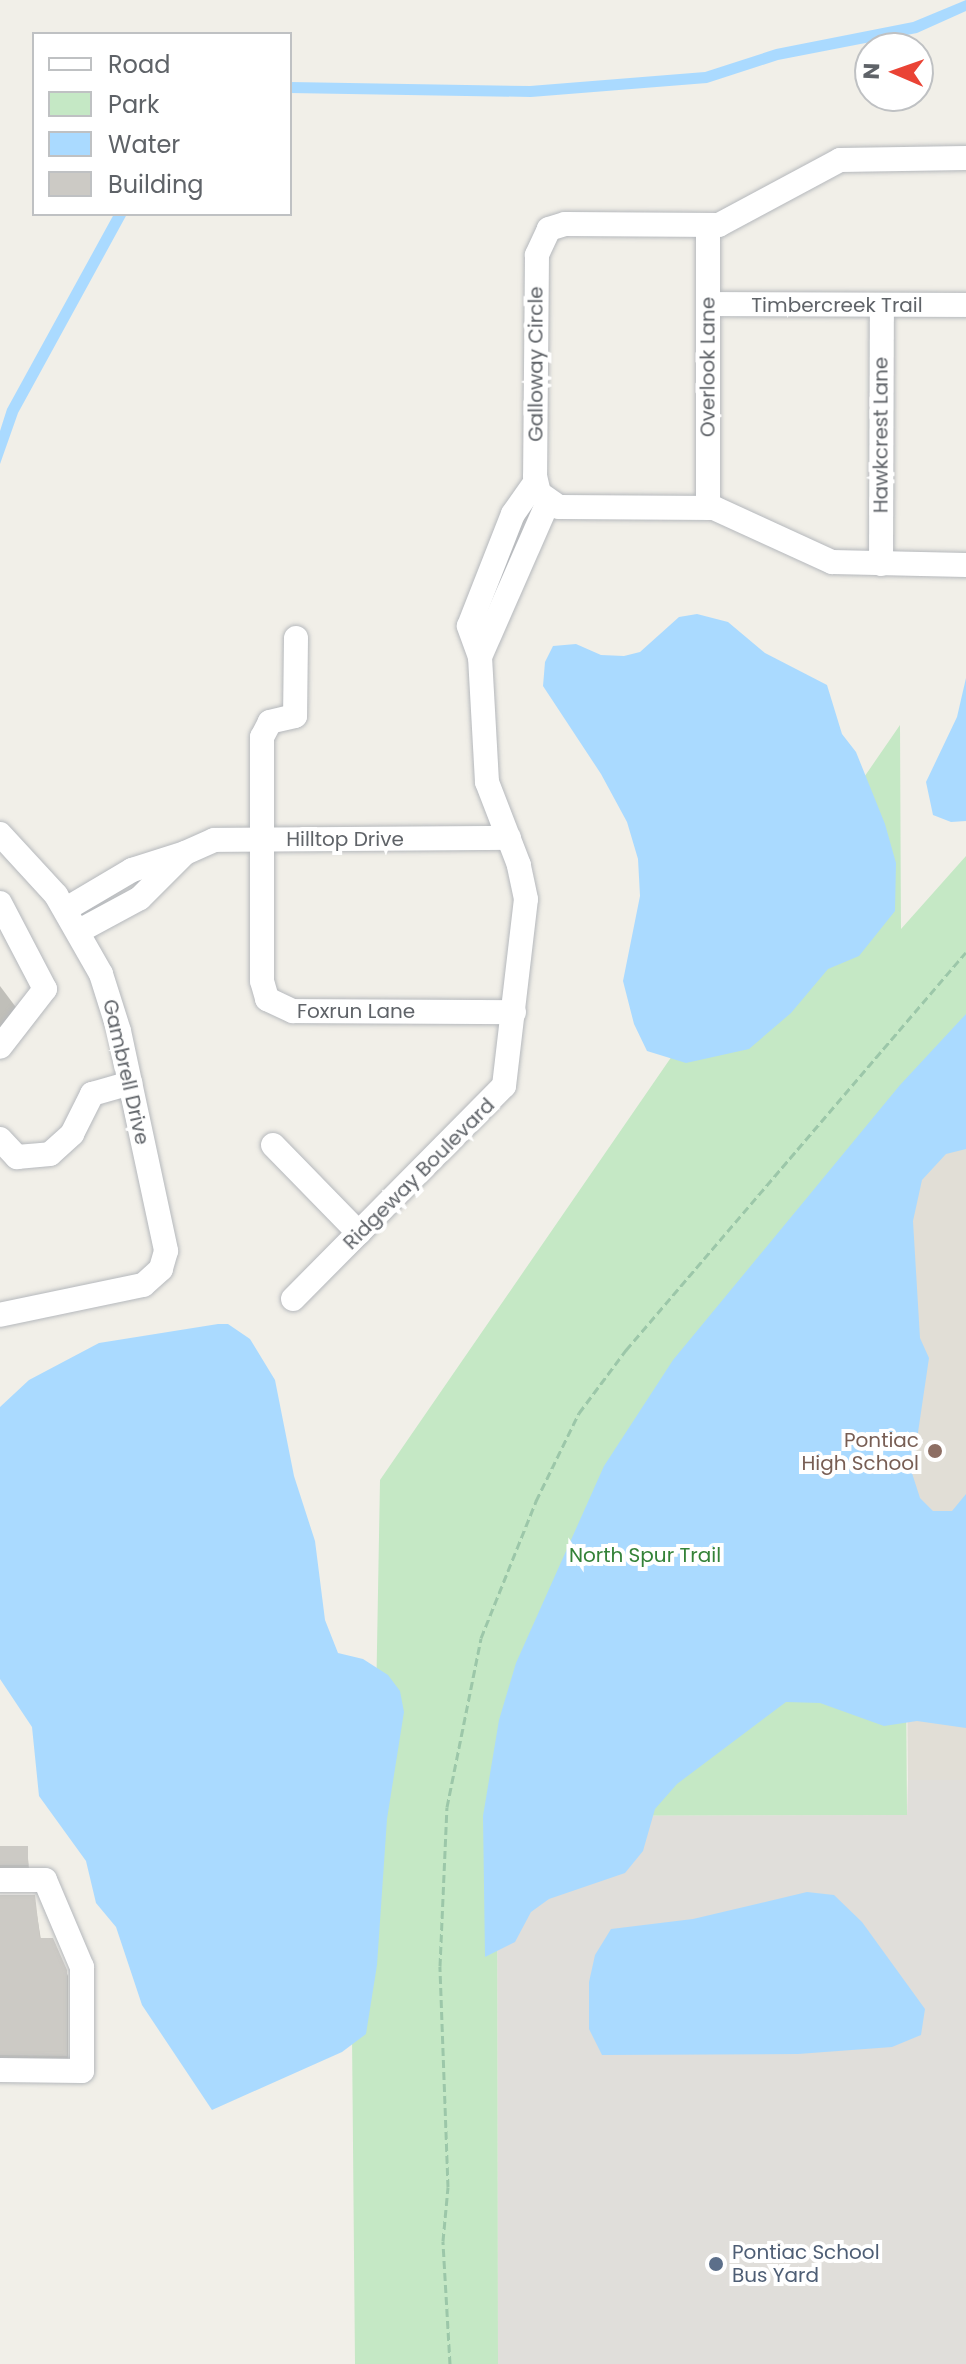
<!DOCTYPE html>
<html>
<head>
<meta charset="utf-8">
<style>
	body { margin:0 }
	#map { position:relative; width:966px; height:2364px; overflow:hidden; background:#f1efe8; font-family:Poppins,sans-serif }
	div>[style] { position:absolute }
	.industrial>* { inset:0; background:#e0deda }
	.education>* { inset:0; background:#e1ded6 }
	.green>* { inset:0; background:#c5e8c5 }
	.water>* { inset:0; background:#aadaff }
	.shadow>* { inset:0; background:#0003 }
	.building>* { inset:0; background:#cccac5 }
	.path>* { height:3px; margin-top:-1.5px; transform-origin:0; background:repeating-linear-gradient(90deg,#9cc7a9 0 8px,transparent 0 12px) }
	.roads { filter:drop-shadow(0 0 2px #b5b8bc) drop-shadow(0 0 2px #b5b8bc) }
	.minor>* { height:24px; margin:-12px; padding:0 12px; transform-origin:12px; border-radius:12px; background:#fff }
	.dots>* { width:22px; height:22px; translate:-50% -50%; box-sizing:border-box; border:4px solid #fff; border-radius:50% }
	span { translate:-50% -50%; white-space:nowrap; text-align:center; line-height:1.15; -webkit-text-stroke:8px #fff; paint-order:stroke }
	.street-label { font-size:20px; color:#5f6368 }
	.education-label { font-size:20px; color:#785e54 }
	.right { translate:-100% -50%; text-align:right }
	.park-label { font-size:20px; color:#348238 }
	.service-label { font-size:20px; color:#4e5e75 }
	.left { translate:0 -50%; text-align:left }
	.legend { position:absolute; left:32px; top:32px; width:260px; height:184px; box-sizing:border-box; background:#fff; border:2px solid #bfc1c3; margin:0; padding:10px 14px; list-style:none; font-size:24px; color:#5f6368 }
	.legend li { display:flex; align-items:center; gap:16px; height:40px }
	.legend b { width:40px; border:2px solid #bfc1c3 }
	.north { position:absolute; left:854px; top:32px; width:80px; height:80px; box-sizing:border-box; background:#fff; border:2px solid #bfc1c3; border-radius:50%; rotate:272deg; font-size:22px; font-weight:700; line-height:32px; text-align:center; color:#5f6368 }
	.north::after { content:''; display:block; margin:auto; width:28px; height:36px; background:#ea4335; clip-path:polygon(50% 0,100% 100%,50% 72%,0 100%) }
</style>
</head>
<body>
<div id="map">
	<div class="industrial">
		<i style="clip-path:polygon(908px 1780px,966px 1780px,966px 2364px,498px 2364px,497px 1816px,907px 1815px)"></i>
	</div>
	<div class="education">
		<i style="clip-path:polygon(966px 1050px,966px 1780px,908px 1780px,902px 1123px)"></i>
	</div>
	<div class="green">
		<i style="clip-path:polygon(900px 725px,901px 929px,966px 856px,966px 1050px,902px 1123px,907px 1815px,497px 1816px,498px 2364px,355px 2364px,350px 1816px,374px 1815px,380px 1480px)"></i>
	</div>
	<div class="water">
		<i style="clip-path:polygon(966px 0,966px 11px,917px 33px,778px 60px,707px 83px,531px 97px,290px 93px,290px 82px,530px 86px,705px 72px,776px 49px,913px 22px)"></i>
		<i style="clip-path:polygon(114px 214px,127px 214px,18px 413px,0 464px,0 431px,7px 409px)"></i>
		<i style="clip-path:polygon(697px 614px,728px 622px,765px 653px,827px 685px,842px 734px,856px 752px,885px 824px,896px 863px,895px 911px,859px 956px,828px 969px,791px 1013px,749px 1049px,686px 1063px,647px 1051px,634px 1024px,623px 981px,640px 896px,638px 859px,627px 822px,601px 774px,543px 686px,545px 662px,553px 646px,576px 644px,601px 655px,624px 656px,640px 652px,679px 617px)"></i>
		<i style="clip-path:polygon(966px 678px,966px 821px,951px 822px,933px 815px,926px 782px,957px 717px)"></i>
		<i style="clip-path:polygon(966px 1014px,966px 1149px,946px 1154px,922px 1180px,913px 1221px,920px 1338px,929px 1358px,912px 1473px,920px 1498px,933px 1511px,952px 1511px,966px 1494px,966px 1728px,917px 1721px,884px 1726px,820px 1703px,786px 1702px,677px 1784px,655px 1809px,643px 1851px,625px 1873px,549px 1899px,531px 1912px,515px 1942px,485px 1957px,483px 1816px,499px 1720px,516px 1663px,604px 1466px,673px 1360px,900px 1085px)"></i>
		<i style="clip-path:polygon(218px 1324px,228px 1324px,250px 1339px,275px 1380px,294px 1476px,315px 1541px,325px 1620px,338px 1653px,363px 1659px,388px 1675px,400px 1691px,404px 1712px,387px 1819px,377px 1965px,366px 2034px,342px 2052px,212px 2110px,142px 2005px,116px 1927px,96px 1903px,86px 1861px,39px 1796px,32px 1727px,0 1679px,0 1407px,29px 1380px,99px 1343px)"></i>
		<i style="clip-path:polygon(807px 1892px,834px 1895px,862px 1922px,925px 2009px,921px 2035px,892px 2047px,798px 2054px,602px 2055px,589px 2029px,589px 1982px,595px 1955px,611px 1929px,693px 1919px)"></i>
	</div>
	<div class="shadow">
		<i style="clip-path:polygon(0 986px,24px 1018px,0 1045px)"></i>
		<i style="clip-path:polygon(27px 1848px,29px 1869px,0 1870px,0 1849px)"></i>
		<i style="clip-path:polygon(0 1896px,34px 1897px,41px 1940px,55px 1944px,68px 1976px,68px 2059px,0 2060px)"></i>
	</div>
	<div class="building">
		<i style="clip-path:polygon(0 1846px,28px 1846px,28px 1865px,0 1865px)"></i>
		<i style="clip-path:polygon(0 1895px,35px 1895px,40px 1938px,53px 1938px,67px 1970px,67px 2056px,0 2055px)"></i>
	</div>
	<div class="path">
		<i style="left:450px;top:2364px;width:123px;rotate:-93.3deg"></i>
		<i style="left:443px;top:2241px;width:54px;rotate:-84.7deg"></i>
		<i style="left:448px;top:2187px;width:221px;rotate:-92.1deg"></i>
		<i style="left:440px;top:1966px;width:159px;rotate:-87.5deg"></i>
		<i style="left:447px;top:1807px;width:172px;rotate:-78.6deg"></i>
		<i style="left:481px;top:1638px;width:148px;rotate:-68.1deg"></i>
		<i style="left:536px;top:1501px;width:98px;rotate:-64deg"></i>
		<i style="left:579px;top:1413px;width:79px;rotate:-53.3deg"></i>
		<i style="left:626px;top:1350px;width:523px;rotate:-49.49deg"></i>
	</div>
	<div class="roads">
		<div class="minor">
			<i style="left:966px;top:158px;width:126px;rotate:179.1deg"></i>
			<i style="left:840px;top:160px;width:137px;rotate:151.8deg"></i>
			<i style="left:719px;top:225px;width:154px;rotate:-179.6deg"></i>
			<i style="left:565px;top:224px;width:17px;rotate:163deg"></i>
			<i style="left:549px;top:229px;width:29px;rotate:115deg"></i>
			<i style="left:537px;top:255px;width:221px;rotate:90.5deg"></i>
			<i style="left:535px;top:476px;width:17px;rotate:77deg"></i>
			<i style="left:539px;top:493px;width:24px;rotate:35deg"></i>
			<i style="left:559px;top:507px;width:155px;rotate:0.4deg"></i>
			<i style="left:714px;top:508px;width:130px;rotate:24.6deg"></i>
			<i style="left:832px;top:562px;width:134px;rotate:1.3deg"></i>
			<i style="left:708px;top:304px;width:258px;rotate:0.2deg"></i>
			<i style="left:708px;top:508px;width:282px;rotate:-90deg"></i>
			<i style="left:881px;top:564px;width:259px;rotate:-89.8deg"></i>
			<i style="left:296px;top:638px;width:78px;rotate:90.7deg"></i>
			<i style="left:295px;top:716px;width:26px;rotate:167deg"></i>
			<i style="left:270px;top:722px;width:17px;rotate:118deg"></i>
			<i style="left:262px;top:737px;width:244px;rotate:90deg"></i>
			<i style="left:262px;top:981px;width:19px;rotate:74deg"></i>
			<i style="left:267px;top:999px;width:29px;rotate:25deg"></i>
			<i style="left:293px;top:1011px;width:221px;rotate:0.3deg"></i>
			<i style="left:480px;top:657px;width:169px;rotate:-66.3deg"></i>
			<i style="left:0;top:834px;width:83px;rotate:47.4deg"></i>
			<i style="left:56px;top:895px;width:91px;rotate:60.3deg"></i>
			<i style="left:101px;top:974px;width:60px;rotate:72.5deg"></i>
			<i style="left:119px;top:1031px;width:225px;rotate:77.9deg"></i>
			<i style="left:166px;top:1251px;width:19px;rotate:106deg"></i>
			<i style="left:161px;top:1269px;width:24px;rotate:138deg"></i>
			<i style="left:143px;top:1285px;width:146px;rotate:168.2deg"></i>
			<i style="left:0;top:903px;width:97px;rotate:62.4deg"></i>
			<i style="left:45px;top:989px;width:73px;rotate:127.8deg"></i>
			<i style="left:66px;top:909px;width:77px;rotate:-30.6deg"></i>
			<i style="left:132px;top:870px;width:52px;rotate:-17.7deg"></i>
			<i style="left:79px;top:931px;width:69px;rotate:-28.4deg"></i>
			<i style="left:140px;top:898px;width:64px;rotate:-45deg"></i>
			<i style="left:185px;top:853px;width:32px;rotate:-24deg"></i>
			<i style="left:214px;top:840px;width:295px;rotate:-0.4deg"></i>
			<i style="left:0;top:1139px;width:25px;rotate:47deg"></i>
			<i style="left:17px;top:1157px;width:33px;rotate:-5deg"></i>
			<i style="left:50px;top:1154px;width:30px;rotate:-42deg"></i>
			<i style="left:72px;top:1134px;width:45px;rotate:-63.4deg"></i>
			<i style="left:92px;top:1094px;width:40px;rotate:-16deg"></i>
			<i style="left:273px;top:1145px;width:123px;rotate:45.7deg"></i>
			<i style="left:293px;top:1299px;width:300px;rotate:-45.3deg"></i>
			<i style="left:504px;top:1086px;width:188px;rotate:-83.3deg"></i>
			<i style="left:526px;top:899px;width:35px;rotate:-102deg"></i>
			<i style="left:519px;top:865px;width:89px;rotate:-111.1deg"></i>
			<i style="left:487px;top:782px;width:125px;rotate:-93.2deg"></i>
			<i style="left:480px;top:657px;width:33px;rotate:-110deg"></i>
			<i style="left:469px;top:626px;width:120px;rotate:-68.6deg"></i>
			<i style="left:513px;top:514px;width:39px;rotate:-55deg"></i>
			<i style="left:0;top:1880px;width:45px"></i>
			<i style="left:45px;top:1880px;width:95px;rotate:67deg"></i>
			<i style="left:82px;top:1967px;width:104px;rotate:90deg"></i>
			<i style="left:82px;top:2071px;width:82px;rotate:-179.3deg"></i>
		</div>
	</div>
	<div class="dots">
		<i style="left:935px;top:1451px;background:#8d6e63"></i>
		<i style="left:716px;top:2264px;background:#5c6f8a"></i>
	</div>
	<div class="street-label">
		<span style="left:837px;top:305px">Timbercreek Trail</span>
		<span style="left:536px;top:364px;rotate:-90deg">Galloway Circle</span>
		<span style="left:708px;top:367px;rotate:-90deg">Overlook Lane</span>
		<span style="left:881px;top:435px;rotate:-90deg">Hawkcrest Lane</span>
		<span style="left:345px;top:839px">Hilltop Drive</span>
		<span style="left:356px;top:1011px">Foxrun Lane</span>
		<span style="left:126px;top:1072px;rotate:77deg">Gambrell Drive</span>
		<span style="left:419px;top:1174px;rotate:-45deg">Ridgeway Boulevard</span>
	</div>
	<div class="education-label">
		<span class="right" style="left:919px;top:1452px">Pontiac<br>High School</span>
	</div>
	<div class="park-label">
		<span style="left:645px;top:1555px">North Spur Trail</span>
	</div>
	<div class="service-label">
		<span class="left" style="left:732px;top:2264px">Pontiac School<br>Bus Yard</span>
	</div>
	<ul class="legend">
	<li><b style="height:10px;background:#fff"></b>Road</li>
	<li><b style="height:22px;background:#c5e8c5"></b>Park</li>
	<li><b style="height:22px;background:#aadaff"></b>Water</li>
	<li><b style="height:22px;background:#cccac5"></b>Building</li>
	</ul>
	<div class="north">N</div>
</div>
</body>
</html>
